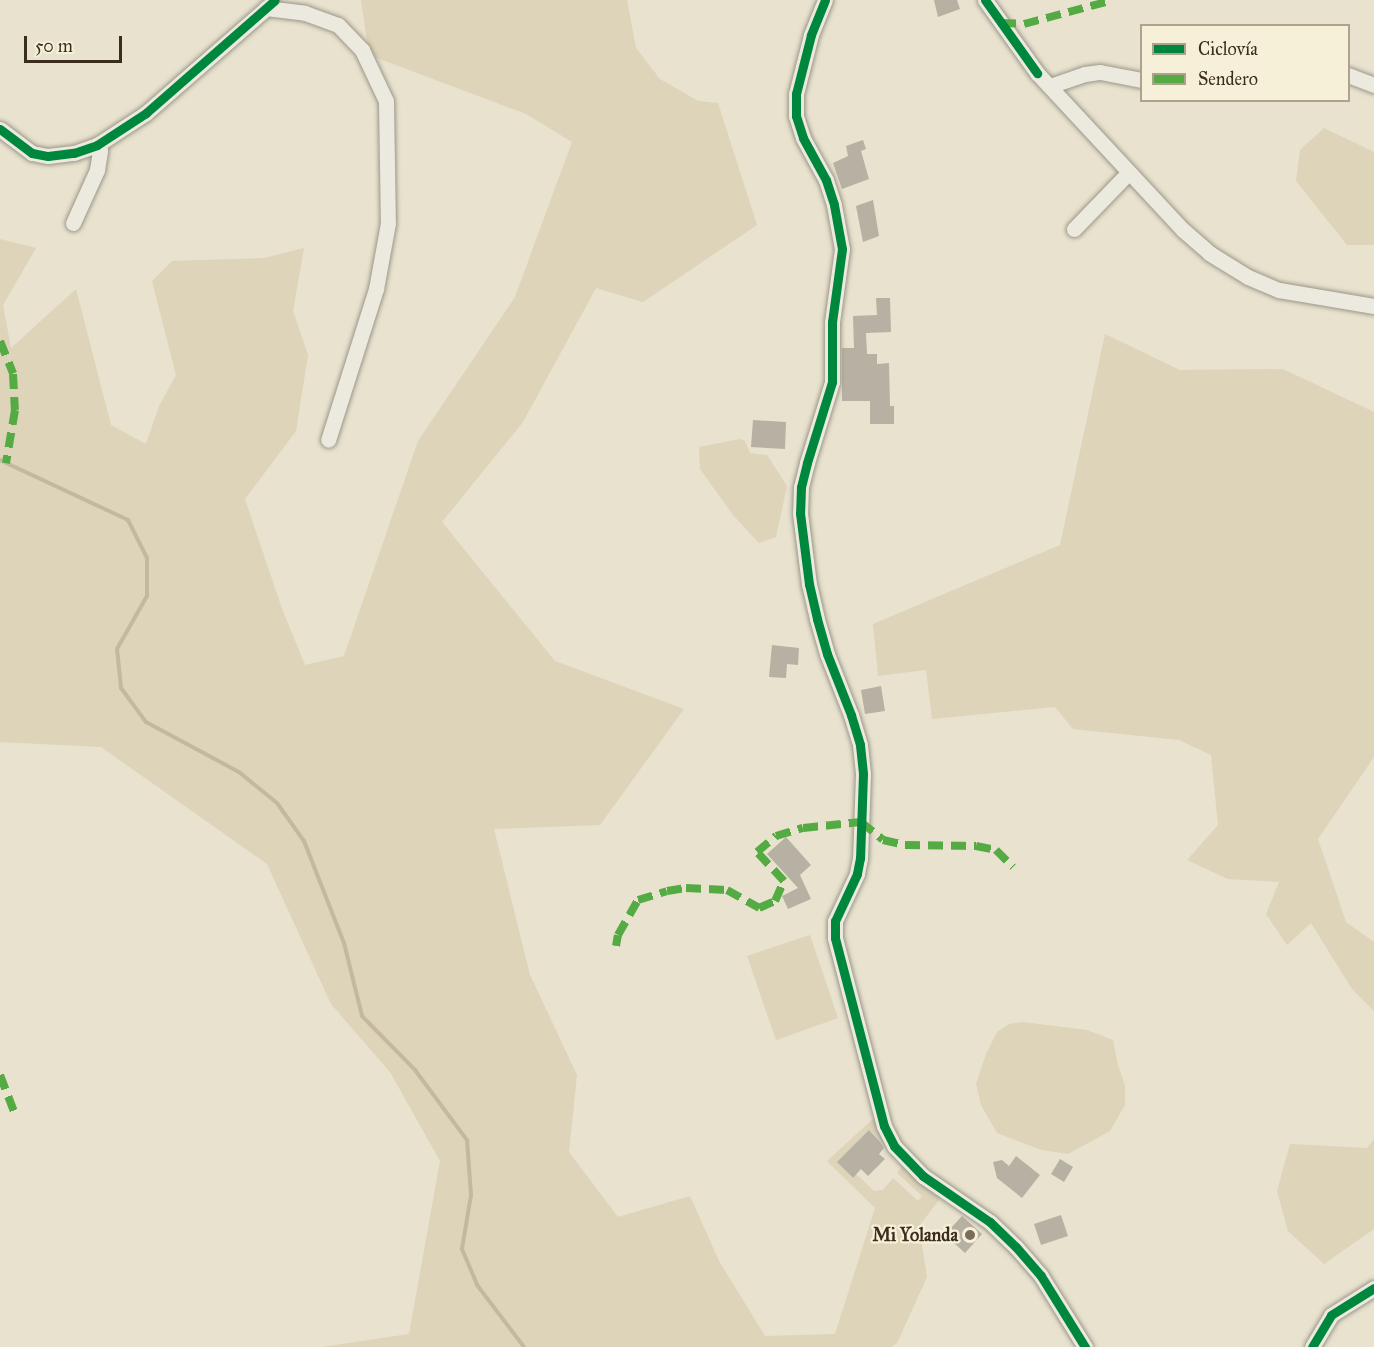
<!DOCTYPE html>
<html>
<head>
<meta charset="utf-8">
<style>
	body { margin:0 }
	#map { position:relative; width:1374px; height:1347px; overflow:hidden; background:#e8e2ce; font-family:"IM FELL Great Primer",serif }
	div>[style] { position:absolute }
	.green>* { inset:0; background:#ddd4b9 }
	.stream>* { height:4px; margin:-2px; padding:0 2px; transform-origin:2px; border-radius:2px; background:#c4b99f }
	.building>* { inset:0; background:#b6b1a3 }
	.roads { filter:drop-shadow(0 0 2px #9c9789) drop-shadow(0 0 2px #9c9789) }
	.minor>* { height:15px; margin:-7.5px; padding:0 7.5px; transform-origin:7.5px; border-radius:7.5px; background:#ece9df }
	.quiet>* { height:8px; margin-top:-4px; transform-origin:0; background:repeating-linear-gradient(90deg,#55ab43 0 15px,transparent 0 23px) }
	.cycleway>* { height:9px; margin:-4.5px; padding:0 4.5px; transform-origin:4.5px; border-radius:4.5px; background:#00873e }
	.dots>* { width:16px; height:16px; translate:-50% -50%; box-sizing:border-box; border:3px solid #f7f0d8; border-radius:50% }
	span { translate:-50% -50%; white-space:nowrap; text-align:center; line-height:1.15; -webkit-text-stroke:4.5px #f7f0d8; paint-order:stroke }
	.poi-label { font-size:18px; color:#3b2d1d; font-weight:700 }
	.right { translate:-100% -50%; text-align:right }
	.legend { position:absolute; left:1140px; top:24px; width:210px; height:78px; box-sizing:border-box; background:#f7f0d8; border:2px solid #aca28d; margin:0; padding:8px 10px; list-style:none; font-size:18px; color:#3b2d1d }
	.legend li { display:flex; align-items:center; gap:12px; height:30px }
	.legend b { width:30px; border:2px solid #aca28d }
	.scale { position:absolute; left:24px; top:36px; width:98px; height:27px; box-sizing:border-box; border:3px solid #3b2d1d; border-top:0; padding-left:8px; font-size:18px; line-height:21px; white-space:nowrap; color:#3b2d1d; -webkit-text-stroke:4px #f7f0d8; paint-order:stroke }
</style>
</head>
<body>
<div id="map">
	<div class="green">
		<i style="clip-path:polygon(361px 0,627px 0,636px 48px,660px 79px,698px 101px,718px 103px,757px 225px,643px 302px,596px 288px,523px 422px,442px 522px,555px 661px,684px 709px,600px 825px,494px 829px,530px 975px,577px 1075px,569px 1152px,618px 1217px,690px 1196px,719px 1261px,765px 1336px,835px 1334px,875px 1208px,827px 1161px,873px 1119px,888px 1145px,886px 1147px,869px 1130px,838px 1162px,852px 1178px,856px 1174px,874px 1191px,883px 1190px,893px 1178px,918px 1201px,922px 1196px,897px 1173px,904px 1164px,942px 1196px,919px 1226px,927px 1277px,897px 1343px,891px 1347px,322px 1347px,409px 1334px,440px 1161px,390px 1072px,331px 1004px,267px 864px,101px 747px,0 742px,0 239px,36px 248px,3px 305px,11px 348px,76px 289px,111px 425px,146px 444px,159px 406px,176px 375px,152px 281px,172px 261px,264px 258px,304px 248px,293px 311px,308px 355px,296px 431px,245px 499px,282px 609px,305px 665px,344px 656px,418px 441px,515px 297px,572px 142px,526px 114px,369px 55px)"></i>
		<i style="clip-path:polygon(1324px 128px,1374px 152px,1374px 245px,1347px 245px,1296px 181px,1300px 150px)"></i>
		<i style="clip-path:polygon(1105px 334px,1180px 370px,1283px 369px,1374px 412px,1374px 757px,1318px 839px,1346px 922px,1374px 942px,1374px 1011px,1352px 989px,1311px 923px,1287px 945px,1266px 914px,1279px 882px,1228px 879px,1187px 860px,1218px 825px,1211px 755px,1179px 740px,1073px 729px,1055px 707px,932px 719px,926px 670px,878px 676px,873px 624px,1060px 545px)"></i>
		<i style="clip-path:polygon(740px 439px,745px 441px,750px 453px,767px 455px,787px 486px,776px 537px,759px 543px,733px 515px,700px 469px,699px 447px)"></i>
		<i style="clip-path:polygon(810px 935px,838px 1018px,776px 1040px,747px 956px)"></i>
		<i style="clip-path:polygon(1023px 1022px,1087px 1030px,1113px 1040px,1118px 1065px,1125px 1086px,1125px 1105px,1110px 1131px,1068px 1154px,1042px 1150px,997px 1133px,981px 1105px,976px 1084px,986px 1054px,997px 1032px,1009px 1024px)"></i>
		<i style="clip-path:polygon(1374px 1139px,1374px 1229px,1324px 1264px,1288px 1231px,1277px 1191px,1290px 1144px,1367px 1148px)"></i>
	</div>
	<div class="stream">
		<i style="left:0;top:460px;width:141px;rotate:25.1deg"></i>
		<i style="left:128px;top:520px;width:42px;rotate:63.4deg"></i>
		<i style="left:147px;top:558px;width:38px;rotate:90deg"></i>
		<i style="left:147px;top:596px;width:61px;rotate:119.5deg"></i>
		<i style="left:117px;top:649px;width:39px;rotate:84deg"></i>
		<i style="left:121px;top:688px;width:42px;rotate:53.7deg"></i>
		<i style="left:146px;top:722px;width:106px;rotate:28.3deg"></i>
		<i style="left:239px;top:772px;width:49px;rotate:39.2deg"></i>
		<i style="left:277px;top:803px;width:47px;rotate:54.6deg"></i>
		<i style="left:304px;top:841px;width:110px;rotate:68.6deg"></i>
		<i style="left:344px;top:943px;width:75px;rotate:76.1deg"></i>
		<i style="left:362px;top:1016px;width:76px;rotate:45.5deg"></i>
		<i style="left:415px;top:1070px;width:87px;rotate:53.4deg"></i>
		<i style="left:467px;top:1140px;width:55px;rotate:85.8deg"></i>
		<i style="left:471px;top:1195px;width:55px;rotate:99.5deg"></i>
		<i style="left:462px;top:1249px;width:39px;rotate:67deg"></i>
		<i style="left:477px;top:1285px;width:78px;rotate:52.8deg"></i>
	</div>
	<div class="building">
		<i style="clip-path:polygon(934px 0,957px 0,960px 9px,938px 17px)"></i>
		<i style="clip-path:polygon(863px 140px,866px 149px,861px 151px,869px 179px,842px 189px,833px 163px,848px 156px,846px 146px)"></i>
		<i style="clip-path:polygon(873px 200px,879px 236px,863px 242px,856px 206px)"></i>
		<i style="clip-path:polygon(876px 298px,890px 298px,891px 332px,866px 333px,867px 354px,877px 354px,877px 364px,889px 363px,890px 406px,894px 406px,894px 424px,870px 424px,870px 401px,842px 401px,842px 348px,854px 348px,853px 316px,877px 315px)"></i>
		<i style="clip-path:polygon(753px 420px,786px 422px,785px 449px,751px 447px)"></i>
		<i style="clip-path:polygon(772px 645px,799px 648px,798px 665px,787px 664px,786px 678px,769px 677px)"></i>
		<i style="clip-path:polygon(881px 686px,885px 711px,865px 714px,861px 690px)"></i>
		<i style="clip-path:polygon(786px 837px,811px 865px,800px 875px,811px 899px,788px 909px,782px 896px,798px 888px,767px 854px)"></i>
		<i style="clip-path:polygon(869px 1130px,881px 1143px,884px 1148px,879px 1154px,885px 1159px,868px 1176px,861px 1169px,853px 1178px,837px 1162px)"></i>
		<i style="clip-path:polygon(1016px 1156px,1040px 1175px,1022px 1198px,997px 1178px,993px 1162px,1002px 1160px,1009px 1166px)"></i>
		<i style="clip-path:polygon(1060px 1159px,1073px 1167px,1064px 1182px,1051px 1174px)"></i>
		<i style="clip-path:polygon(1061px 1215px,1068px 1236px,1041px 1245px,1034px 1224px)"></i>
		<i style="clip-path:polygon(962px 1216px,982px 1234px,965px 1253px,954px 1243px,960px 1236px,951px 1228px)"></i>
	</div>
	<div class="roads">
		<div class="minor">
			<i style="left:825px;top:0;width:38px;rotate:112deg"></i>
			<i style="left:811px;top:35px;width:61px;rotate:104.3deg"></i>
			<i style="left:796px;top:94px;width:22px;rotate:90deg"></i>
			<i style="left:796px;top:116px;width:23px;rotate:72deg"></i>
			<i style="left:803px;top:138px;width:48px;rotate:61.3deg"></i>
			<i style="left:826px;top:180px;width:26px;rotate:72deg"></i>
			<i style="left:834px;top:205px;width:45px;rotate:79.7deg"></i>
			<i style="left:842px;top:249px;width:74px;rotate:97.8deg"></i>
			<i style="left:832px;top:322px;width:60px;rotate:90deg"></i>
			<i style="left:832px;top:382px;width:85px;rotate:107.2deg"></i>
			<i style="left:807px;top:463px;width:25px;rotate:104deg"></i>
			<i style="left:801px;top:487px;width:26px;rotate:92deg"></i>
			<i style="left:800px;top:513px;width:72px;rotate:82.8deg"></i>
			<i style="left:809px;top:584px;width:36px;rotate:77deg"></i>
			<i style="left:817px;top:619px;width:36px;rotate:74deg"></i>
			<i style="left:827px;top:654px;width:66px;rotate:68.5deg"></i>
			<i style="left:851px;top:715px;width:31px;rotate:73deg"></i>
			<i style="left:860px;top:745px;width:29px;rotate:84deg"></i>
			<i style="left:863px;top:774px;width:84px;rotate:92deg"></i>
			<i style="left:860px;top:858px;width:16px;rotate:101deg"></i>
			<i style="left:857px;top:874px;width:52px;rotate:115.1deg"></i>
			<i style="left:835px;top:921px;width:17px;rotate:90deg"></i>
			<i style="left:835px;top:938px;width:194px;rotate:75.4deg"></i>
			<i style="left:884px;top:1126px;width:22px;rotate:63deg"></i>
			<i style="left:894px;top:1146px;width:42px;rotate:46deg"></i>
			<i style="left:923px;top:1176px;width:81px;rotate:34.5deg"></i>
			<i style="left:990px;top:1222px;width:36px;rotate:44deg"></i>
			<i style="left:1016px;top:1247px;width:38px;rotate:49deg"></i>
			<i style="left:1041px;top:1276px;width:84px;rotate:58.2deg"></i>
			<i style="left:985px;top:0;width:90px;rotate:54.5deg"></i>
			<i style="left:1037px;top:73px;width:214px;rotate:47.1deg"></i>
			<i style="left:1183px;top:230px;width:35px;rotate:41deg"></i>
			<i style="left:1209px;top:253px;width:46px;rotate:31.6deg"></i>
			<i style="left:1248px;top:277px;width:34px;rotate:23deg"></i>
			<i style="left:1279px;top:290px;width:96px;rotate:9.6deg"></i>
			<i style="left:266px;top:8px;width:39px;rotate:7deg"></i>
			<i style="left:305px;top:13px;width:35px;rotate:20deg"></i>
			<i style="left:338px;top:25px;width:35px;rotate:46deg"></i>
			<i style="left:362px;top:50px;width:56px;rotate:64.8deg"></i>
			<i style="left:386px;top:101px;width:122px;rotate:89.1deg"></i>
			<i style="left:388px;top:223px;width:67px;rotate:100.3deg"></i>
			<i style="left:376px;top:289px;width:158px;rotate:107.6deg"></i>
			<i style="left:1348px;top:75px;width:28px;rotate:21deg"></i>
			<i style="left:1050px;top:86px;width:37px;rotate:-19deg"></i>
			<i style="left:1085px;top:74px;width:15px;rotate:-8deg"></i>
			<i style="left:1100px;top:72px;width:43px;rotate:10.8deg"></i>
			<i style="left:0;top:129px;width:40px;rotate:37deg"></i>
			<i style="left:32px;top:153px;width:16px;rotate:11deg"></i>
			<i style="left:48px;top:156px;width:26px;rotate:-7deg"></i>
			<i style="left:74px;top:153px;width:24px;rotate:-19deg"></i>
			<i style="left:97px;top:145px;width:59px;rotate:-33.1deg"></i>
			<i style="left:146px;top:113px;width:167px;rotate:-41.1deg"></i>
			<i style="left:73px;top:223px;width:58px;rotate:-65.6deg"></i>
			<i style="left:97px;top:170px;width:20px;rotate:-81deg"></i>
			<i style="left:100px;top:150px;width:6px;rotate:-121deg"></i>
			<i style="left:1074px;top:229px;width:79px;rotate:-46deg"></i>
			<i style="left:1312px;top:1347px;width:37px;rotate:-59deg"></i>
			<i style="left:1331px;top:1315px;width:51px;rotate:-32.1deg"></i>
		</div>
	</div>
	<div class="quiet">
		<i style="left:1001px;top:23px;width:23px;rotate:2deg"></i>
		<i style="left:1024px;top:24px;width:85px;rotate:-15deg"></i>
		<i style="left:0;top:341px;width:35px;rotate:68deg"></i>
		<i style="left:13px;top:374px;width:36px;rotate:87deg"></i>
		<i style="left:15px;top:410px;width:54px;rotate:99.6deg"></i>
		<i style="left:616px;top:946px;width:11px;rotate:-80deg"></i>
		<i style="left:618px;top:935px;width:40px;rotate:-60.3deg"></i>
		<i style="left:638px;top:900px;width:30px;rotate:-17deg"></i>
		<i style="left:667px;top:891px;width:19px;rotate:-9deg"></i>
		<i style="left:686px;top:888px;width:41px;rotate:2.8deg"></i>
		<i style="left:727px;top:890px;width:37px;rotate:29deg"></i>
		<i style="left:759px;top:908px;width:17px;rotate:-24deg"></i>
		<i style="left:775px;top:901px;width:22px;rotate:-66deg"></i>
		<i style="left:784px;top:881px;width:40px;rotate:-133deg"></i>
		<i style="left:757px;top:852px;width:25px;rotate:-40deg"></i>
		<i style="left:776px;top:836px;width:28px;rotate:-17deg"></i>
		<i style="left:803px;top:828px;width:58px;rotate:-5.9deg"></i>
		<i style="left:861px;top:822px;width:28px;rotate:39deg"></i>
		<i style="left:883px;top:840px;width:23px;rotate:13deg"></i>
		<i style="left:905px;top:845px;width:71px;rotate:0.8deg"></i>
		<i style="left:976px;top:846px;width:20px;rotate:11deg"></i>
		<i style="left:996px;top:850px;width:24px;rotate:45deg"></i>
		<i style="left:0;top:1075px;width:42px;rotate:69deg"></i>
	</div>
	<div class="cycleway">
		<i style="left:825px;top:0;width:38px;rotate:112deg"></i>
		<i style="left:811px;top:35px;width:61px;rotate:104.3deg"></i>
		<i style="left:796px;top:94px;width:22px;rotate:90deg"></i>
		<i style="left:796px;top:116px;width:23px;rotate:72deg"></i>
		<i style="left:803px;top:138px;width:48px;rotate:61.3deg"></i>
		<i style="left:826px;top:180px;width:26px;rotate:72deg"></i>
		<i style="left:834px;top:205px;width:45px;rotate:79.7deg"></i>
		<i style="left:842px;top:249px;width:74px;rotate:97.8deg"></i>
		<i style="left:832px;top:322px;width:60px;rotate:90deg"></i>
		<i style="left:832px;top:382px;width:85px;rotate:107.2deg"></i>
		<i style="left:807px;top:463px;width:25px;rotate:104deg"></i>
		<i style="left:801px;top:487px;width:26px;rotate:92deg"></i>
		<i style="left:800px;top:513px;width:72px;rotate:82.8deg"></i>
		<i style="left:809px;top:584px;width:36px;rotate:77deg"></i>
		<i style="left:817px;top:619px;width:36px;rotate:74deg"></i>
		<i style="left:827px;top:654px;width:66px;rotate:68.5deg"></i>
		<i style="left:851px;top:715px;width:31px;rotate:73deg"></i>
		<i style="left:860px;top:745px;width:29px;rotate:84deg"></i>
		<i style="left:863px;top:774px;width:84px;rotate:92deg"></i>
		<i style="left:860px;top:858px;width:16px;rotate:101deg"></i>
		<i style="left:857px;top:874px;width:52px;rotate:115.1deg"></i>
		<i style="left:835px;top:921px;width:17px;rotate:90deg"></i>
		<i style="left:835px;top:938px;width:194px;rotate:75.4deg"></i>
		<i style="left:884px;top:1126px;width:22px;rotate:63deg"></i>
		<i style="left:894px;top:1146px;width:42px;rotate:46deg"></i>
		<i style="left:923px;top:1176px;width:81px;rotate:34.5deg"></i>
		<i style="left:990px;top:1222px;width:36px;rotate:44deg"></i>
		<i style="left:1016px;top:1247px;width:38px;rotate:49deg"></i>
		<i style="left:1041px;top:1276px;width:84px;rotate:58.2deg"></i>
		<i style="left:985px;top:0;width:90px;rotate:54.5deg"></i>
		<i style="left:0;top:129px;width:40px;rotate:37deg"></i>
		<i style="left:32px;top:153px;width:16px;rotate:11deg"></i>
		<i style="left:48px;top:156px;width:26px;rotate:-7deg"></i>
		<i style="left:74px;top:153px;width:24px;rotate:-19deg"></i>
		<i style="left:97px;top:145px;width:59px;rotate:-33.1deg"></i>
		<i style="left:146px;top:113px;width:171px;rotate:-41.2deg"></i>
		<i style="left:1312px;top:1347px;width:37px;rotate:-59deg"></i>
		<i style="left:1331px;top:1315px;width:51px;rotate:-32.1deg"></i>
	</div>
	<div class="dots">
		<i style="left:970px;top:1235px;background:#786c5b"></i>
	</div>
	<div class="poi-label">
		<span class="right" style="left:958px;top:1235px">Mi Yolanda</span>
	</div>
	<ul class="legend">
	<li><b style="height:8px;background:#00873e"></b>Ciclovía</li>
	<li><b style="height:8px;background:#55ab43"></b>Sendero</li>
	</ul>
	<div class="scale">50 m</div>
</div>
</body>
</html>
